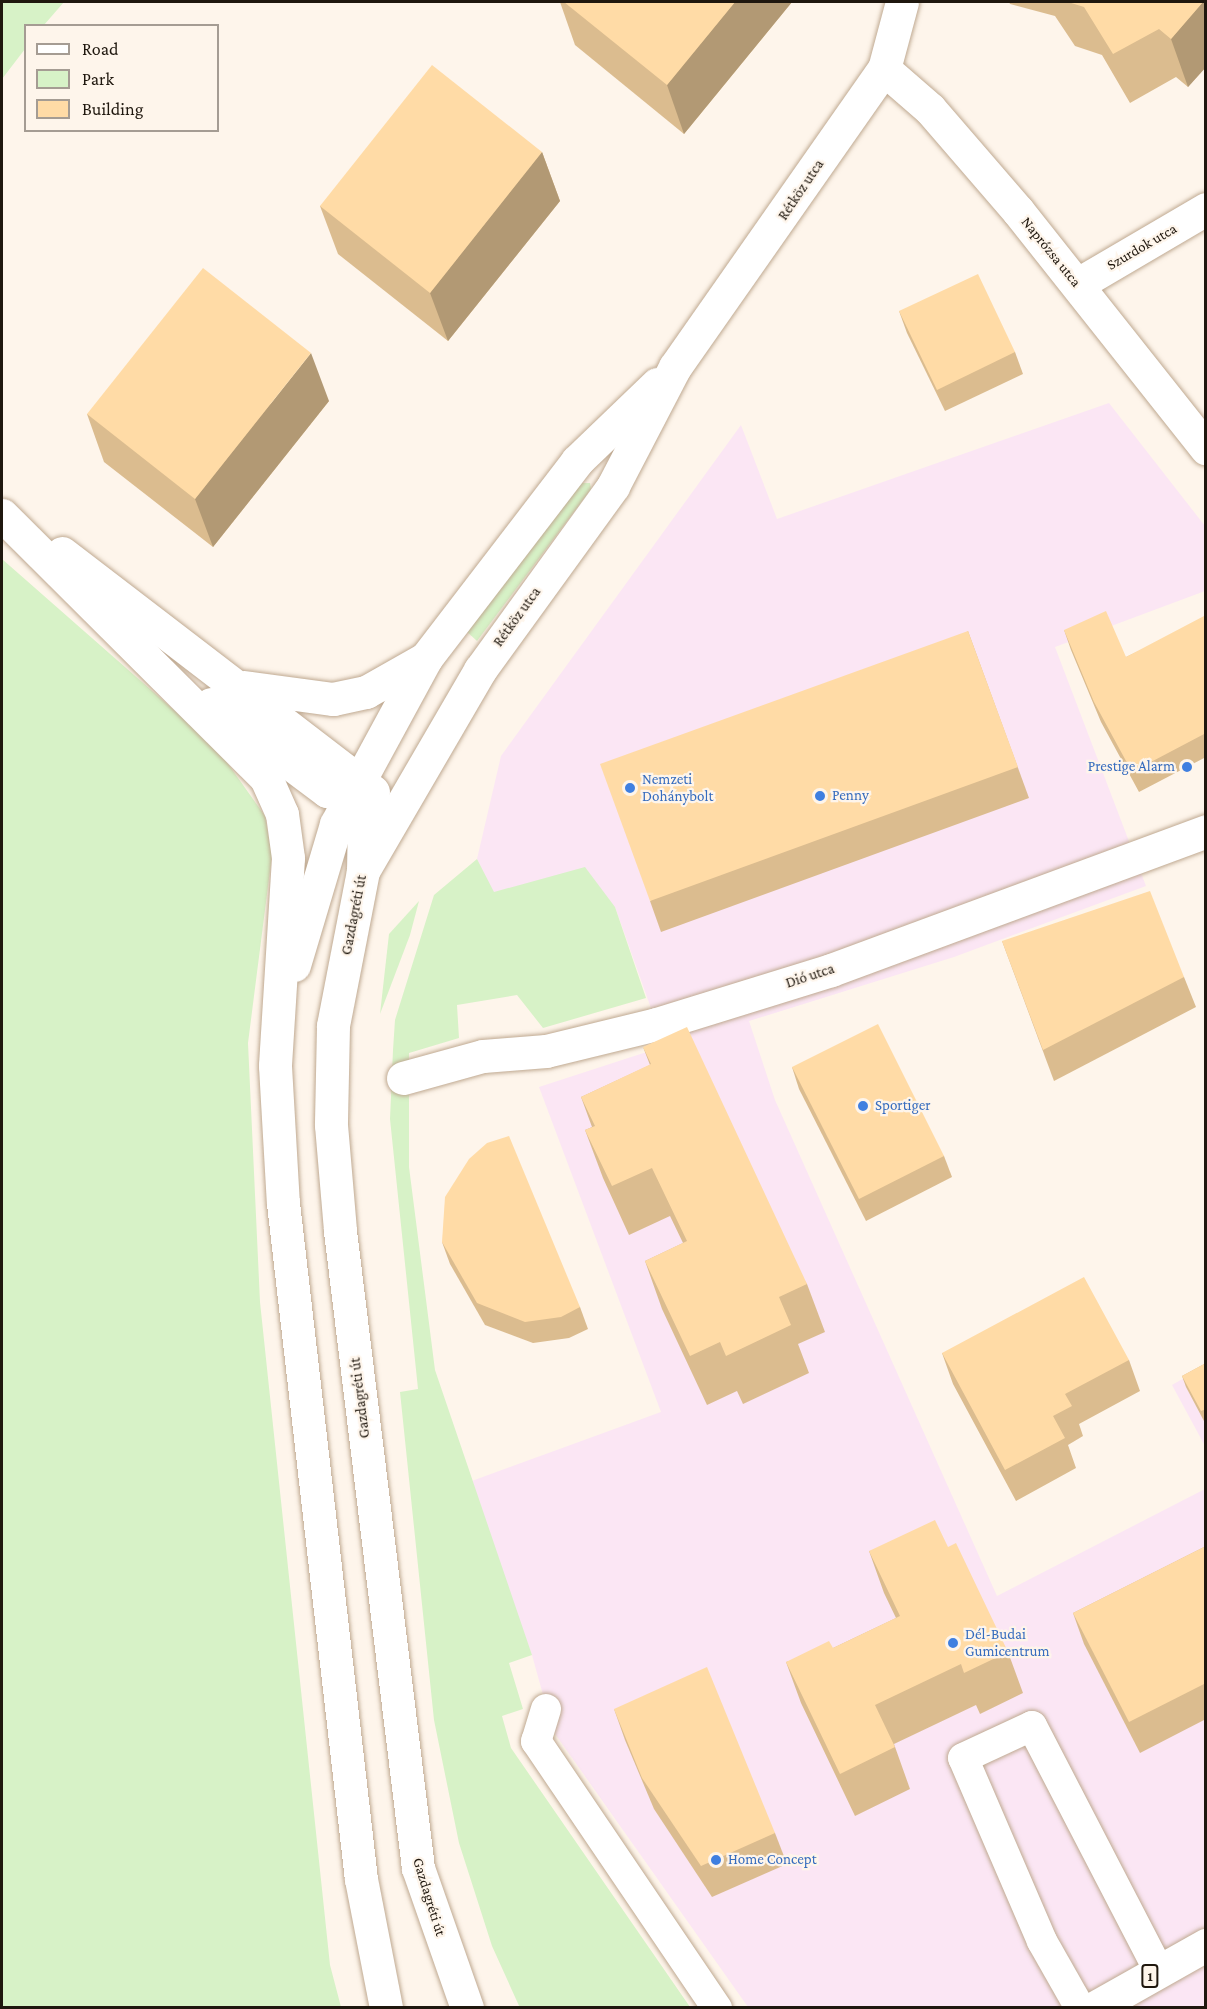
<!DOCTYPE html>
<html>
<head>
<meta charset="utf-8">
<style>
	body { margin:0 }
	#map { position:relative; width:1207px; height:2009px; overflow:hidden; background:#fef5eb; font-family:"Crimson Pro",serif }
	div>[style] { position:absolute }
	.commercial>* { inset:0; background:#fbe6f4 }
	.green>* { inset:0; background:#d7f2c7 }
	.roads { filter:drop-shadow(0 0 2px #bfa991) drop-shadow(0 0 2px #bfa991) }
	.lane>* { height:30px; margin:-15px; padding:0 15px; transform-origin:15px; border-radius:15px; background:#fff }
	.street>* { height:33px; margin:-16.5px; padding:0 16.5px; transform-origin:16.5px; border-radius:16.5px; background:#fff }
	.secondary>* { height:33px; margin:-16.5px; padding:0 16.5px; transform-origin:16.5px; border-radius:16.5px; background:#fff }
	.primary>* { height:33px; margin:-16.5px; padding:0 16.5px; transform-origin:16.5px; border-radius:16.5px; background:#fff }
	.wall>* { inset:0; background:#dbbc8f }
	.shaded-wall>* { inset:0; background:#b29974 }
	.building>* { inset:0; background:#ffdba6 }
	.dots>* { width:16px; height:16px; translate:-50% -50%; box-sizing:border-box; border:3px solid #fef5eb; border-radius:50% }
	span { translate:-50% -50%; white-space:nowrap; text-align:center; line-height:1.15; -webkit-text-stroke:4.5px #fef5eb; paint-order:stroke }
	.shield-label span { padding:2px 4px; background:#fef5eb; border:2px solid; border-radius:4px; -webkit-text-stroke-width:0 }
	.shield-label { font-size:14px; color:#1f170e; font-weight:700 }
	.street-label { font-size:15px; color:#1f170e }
	.shop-label { font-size:15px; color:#366cbe }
	.right { translate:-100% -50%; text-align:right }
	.left { translate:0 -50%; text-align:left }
	.frame { position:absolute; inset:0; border:3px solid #1f170e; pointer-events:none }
	.legend { position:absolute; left:24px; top:24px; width:195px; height:108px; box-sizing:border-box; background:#fef5eb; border:2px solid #a59c93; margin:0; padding:8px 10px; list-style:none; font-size:18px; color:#1f170e }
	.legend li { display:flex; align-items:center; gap:12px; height:30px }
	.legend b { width:30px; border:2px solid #a59c93 }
</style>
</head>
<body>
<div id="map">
	<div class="commercial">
		<i style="clip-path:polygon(1109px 403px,1205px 526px,1205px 591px,1055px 647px,1146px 886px,954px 957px,749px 1021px,775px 1100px,997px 1596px,1205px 1489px,1205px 2007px,748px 2007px,553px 1731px,532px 1655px,469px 1482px,661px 1412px,539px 1087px,662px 1047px,657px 1025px,615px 907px,493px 892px,477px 859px,501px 756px,741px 425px,777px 519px)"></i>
		<i style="clip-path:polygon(1205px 1366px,1205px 1446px,1172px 1385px)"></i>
	</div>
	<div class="green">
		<i style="clip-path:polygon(2px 2px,64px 2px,44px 25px,26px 26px,25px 49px,2px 79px)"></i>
		<i style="clip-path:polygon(581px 483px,590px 483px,591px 489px,477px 641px,466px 631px)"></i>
		<i style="clip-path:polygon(2px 559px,216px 747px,265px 816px,272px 855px,248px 1043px,260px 1302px,330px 1965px,341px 2007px,2px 2007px)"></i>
		<i style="clip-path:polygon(477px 859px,494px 892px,585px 867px,615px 907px,646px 998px,543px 1028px,517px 995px,457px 1005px,459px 1038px,409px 1053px,409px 1167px,435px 1370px,532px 1655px,509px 1663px,523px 1709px,502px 1716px,511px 1748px,690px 2007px,520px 2008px,492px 1946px,459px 1843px,434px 1720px,400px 1392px,418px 1389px,390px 1119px,393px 1050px,395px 1020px,434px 895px)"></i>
		<i style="clip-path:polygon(419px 901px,410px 935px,380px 1014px,389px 934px)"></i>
	</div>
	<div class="roads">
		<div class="lane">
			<i style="left:546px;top:1709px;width:34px;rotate:107deg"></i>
			<i style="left:536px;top:1741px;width:323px;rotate:55.9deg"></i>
			<i style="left:1080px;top:2008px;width:77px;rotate:-119.6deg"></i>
			<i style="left:1042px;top:1941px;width:199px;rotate:-113.3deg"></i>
			<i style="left:963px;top:1758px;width:76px;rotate:-24.9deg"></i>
			<i style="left:1032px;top:1726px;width:276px;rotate:62.6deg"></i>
		</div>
		<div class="street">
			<i style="left:884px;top:69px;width:61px;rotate:41deg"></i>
			<i style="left:930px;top:109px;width:135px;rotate:49.2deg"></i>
			<i style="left:1018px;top:211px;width:303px;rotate:51.6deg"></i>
			<i style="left:1078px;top:284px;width:148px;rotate:-30.4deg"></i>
			<i style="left:403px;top:1078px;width:83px;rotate:-15.4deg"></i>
			<i style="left:483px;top:1056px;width:63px;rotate:-4.5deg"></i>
			<i style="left:546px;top:1051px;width:114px;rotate:-13.7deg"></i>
			<i style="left:657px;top:1024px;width:182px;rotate:-17.2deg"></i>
			<i style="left:831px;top:970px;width:400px;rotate:-20.3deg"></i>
		</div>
		<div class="secondary">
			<i style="left:2px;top:515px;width:373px;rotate:44.9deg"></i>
			<i style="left:266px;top:778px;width:39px;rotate:66deg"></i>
			<i style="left:282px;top:814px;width:44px;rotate:82.2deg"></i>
			<i style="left:288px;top:858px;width:208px;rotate:93.6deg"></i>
			<i style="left:275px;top:1066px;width:137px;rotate:86.7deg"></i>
			<i style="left:283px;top:1203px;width:680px;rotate:83.42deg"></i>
			<i style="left:361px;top:1879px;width:131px;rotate:79deg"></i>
			<i style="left:62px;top:553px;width:392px;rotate:37.5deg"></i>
			<i style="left:244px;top:687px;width:90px;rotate:7.7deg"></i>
			<i style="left:333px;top:699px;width:34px;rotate:-12deg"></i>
			<i style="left:366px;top:692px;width:69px;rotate:-29.5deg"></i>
			<i style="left:211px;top:704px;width:145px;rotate:36.9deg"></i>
			<i style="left:327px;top:791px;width:43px;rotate:13.4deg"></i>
			<i style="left:355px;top:782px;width:34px;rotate:75deg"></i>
			<i style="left:364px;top:815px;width:56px;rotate:91deg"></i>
			<i style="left:363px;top:871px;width:158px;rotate:101deg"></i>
			<i style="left:333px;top:1026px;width:99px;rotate:91.2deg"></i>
			<i style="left:331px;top:1125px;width:106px;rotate:85.1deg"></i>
			<i style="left:340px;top:1231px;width:642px;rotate:83.02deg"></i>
			<i style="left:418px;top:1868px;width:148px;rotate:70.7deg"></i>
			<i style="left:363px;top:871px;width:233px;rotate:-59.8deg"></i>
			<i style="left:480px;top:670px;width:227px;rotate:-54.1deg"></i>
			<i style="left:613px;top:486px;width:134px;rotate:-62.5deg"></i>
			<i style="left:675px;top:367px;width:364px;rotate:-55deg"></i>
			<i style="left:884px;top:69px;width:69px;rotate:-75deg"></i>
			<i style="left:294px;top:965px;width:147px;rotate:-73.4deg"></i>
			<i style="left:336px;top:824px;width:189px;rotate:-61.5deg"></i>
			<i style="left:426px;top:658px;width:248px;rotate:-52.5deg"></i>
			<i style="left:577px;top:461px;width:111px;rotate:-43.9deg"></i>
		</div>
		<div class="primary">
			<i style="left:1094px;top:2008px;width:129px;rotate:-29.4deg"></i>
		</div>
	</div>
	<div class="wall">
		<i style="clip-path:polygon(560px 2px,792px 2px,684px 134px,575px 45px)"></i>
		<i style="clip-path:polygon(1009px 2px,1206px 2px,1206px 67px,1188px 87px,1176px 77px,1130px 103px,1102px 55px,1075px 46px,1055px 16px,1010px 4px)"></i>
		<i style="clip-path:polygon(542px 152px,560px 201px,448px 341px,338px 254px,320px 206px)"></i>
		<i style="clip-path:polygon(899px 311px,1015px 352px,1023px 374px,945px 411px,907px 333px)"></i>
		<i style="clip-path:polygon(329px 401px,213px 547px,104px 462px,87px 414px)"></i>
		<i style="clip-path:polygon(1206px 619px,1206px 757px,1139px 792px,1101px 722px,1071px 650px,1064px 630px,1126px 657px)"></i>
		<i style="clip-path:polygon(968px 631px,1029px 798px,661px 932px,650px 901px)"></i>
		<i style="clip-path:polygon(1002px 941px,1184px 977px,1196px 1007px,1054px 1081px)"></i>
		<i style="clip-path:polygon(643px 1047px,807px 1284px,825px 1332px,798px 1344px,809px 1373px,743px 1404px,737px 1391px,707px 1405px,662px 1309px,645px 1261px,683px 1243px,670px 1216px,629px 1235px,603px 1178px,585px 1130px,592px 1127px,581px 1097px,650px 1065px)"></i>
		<i style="clip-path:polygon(792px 1067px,944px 1156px,952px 1177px,866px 1221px,799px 1089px)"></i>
		<i style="clip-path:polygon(442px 1242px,580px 1307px,588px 1329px,569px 1338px,533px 1343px,485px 1325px,450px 1264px)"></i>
		<i style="clip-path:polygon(942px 1353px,1129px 1360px,1140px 1391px,1079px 1424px,1083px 1436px,1068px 1445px,1076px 1468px,1016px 1501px,953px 1384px)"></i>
		<i style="clip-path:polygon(1206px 1363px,1206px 1422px,1205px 1423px,1186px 1387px,1182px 1376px)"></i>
		<i style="clip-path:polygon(1206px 1546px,1206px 1719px,1140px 1753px,1084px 1644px,1073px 1613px)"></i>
		<i style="clip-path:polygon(948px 1547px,1008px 1652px,1023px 1693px,980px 1714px,976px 1705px,894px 1744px,910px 1789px,855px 1816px,801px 1703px,786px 1662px,833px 1648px,896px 1618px,884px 1593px,869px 1551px)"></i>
		<i style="clip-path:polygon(614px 1709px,775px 1833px,787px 1864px,712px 1897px,654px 1809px,625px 1740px)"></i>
	</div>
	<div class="shaded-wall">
		<i style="clip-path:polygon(735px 2px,792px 2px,684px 134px,667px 85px)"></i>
		<i style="clip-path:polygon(1203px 2px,1206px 2px,1206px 67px,1188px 87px,1171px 39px)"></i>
		<i style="clip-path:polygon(542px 152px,560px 201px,448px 341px,430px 293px)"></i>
		<i style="clip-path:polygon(311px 353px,329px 401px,213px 547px,195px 499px)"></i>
	</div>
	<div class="building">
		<i style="clip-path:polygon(564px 2px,735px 2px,667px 85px)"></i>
		<i style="clip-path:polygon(1068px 2px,1203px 2px,1171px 39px,1159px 29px,1113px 54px,1084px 7px)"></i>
		<i style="clip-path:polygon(432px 65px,542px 152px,430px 293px,320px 206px)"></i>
		<i style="clip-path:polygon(203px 268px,311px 353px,195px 499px,87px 414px)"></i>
		<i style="clip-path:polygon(978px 274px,1015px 352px,937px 390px,899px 311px)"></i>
		<i style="clip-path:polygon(1106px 611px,1126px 657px,1204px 616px,1206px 619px,1206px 733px,1132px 772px,1094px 702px,1064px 630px)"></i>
		<i style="clip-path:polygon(968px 631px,1018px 767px,650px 901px,600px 764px)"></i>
		<i style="clip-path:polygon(1150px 891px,1184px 977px,1043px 1050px,1002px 941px)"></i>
		<i style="clip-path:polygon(878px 1024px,944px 1156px,859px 1199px,792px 1067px)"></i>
		<i style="clip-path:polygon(687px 1027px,807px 1284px,779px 1297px,791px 1325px,726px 1356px,720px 1342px,690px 1356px,645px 1261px,687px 1241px,652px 1168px,612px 1186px,585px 1130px,595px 1126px,581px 1097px,651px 1064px,643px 1047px)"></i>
		<i style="clip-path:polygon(509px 1136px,580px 1307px,561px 1317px,525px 1322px,477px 1303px,442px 1242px,445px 1197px,469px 1159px,487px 1143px)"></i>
		<i style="clip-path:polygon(1084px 1277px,1129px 1360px,1065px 1394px,1072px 1406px,1053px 1416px,1065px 1438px,1005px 1470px,942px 1353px)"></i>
		<i style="clip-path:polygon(1206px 1363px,1206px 1409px,1201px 1411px,1182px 1376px)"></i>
		<i style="clip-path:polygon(935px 1520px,948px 1547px,956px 1543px,1008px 1652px,964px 1673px,961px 1664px,875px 1705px,895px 1747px,840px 1774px,786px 1662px,829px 1641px,833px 1648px,900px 1616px,869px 1551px)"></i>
		<i style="clip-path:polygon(1206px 1546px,1206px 1683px,1129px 1722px,1073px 1613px)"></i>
		<i style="clip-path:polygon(707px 1667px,775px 1833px,701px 1866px,642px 1778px,614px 1709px)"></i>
	</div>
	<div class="dots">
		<i style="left:1187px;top:767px;background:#3f7fe0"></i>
		<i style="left:630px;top:788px;background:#3f7fe0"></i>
		<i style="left:820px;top:796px;background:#3f7fe0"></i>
		<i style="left:863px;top:1106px;background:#3f7fe0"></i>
		<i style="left:953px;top:1643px;background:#3f7fe0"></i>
		<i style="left:716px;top:1860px;background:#3f7fe0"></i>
	</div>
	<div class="shield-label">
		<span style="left:1150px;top:1976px">1</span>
	</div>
	<div class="street-label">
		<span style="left:801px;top:190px;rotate:-56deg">Rétköz utca</span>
		<span style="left:1142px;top:247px;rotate:-30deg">Szurdok utca</span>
		<span style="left:1051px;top:252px;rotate:51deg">Naprózsa utca</span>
		<span style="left:517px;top:617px;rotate:-54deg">Rétköz utca</span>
		<span style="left:354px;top:915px;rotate:-79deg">Gazdagréti út</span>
		<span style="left:810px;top:976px;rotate:-18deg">Dió utca</span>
		<span style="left:360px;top:1398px;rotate:-97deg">Gazdagréti út</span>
		<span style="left:429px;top:1897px;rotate:73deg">Gazdagréti út</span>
	</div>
	<div class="shop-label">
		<span class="right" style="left:1175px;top:767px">Prestige Alarm</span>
		<span class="left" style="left:642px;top:788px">Nemzeti<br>Dohánybolt</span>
		<span class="left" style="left:832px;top:796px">Penny</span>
		<span class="left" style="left:875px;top:1106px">Sportiger</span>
		<span class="left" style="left:965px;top:1643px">Dél-Budai<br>Gumicentrum</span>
		<span class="left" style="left:728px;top:1860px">Home Concept</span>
	</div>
	<div class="frame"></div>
	<ul class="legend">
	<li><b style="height:8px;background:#fff"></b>Road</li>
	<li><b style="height:16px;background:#d7f2c7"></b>Park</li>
	<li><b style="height:16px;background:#ffdba6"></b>Building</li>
	</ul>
</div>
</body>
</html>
